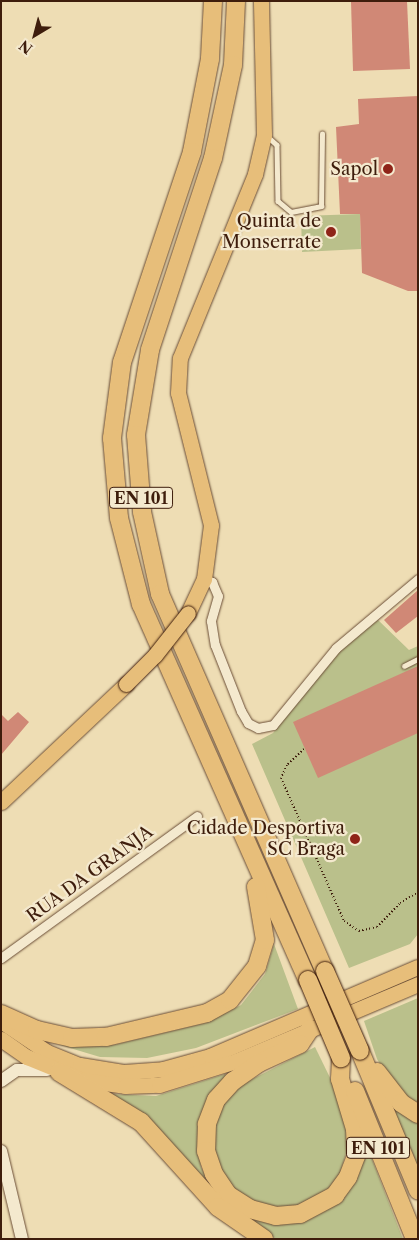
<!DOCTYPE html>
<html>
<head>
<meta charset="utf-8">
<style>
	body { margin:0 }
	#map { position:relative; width:419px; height:1240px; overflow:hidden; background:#eeddb4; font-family:"Libre Caslon Text",serif }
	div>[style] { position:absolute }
	.green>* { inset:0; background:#bac08b }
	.building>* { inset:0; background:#d08876 }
	.path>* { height:2px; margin-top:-1px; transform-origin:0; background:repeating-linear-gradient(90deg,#3e1d0c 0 1px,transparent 0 3.5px) }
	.roads { filter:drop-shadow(0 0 1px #6a4d36) drop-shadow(0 0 1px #6a4d36) }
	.lane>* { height:4.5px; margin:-2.25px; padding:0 2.25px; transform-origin:2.25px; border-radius:2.25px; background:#f4e9ce }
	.street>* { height:9px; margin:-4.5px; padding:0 4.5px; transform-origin:4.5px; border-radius:4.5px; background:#f4e9ce }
	.secondary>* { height:12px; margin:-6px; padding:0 6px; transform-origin:6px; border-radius:6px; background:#f4e9ce }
	.primary>* { height:15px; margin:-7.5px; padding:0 7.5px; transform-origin:7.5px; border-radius:7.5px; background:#e7be7a }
	.highway>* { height:18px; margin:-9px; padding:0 9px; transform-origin:9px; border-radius:9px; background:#e7be7a }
	.bridges { filter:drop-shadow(0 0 1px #3e1d0c) drop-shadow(0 0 1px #3e1d0c) }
	.primary-bridge>* { height:15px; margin:-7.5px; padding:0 7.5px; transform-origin:7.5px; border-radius:7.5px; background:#e7be7a }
	.highway-bridge>* { height:18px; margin:-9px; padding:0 9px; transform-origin:9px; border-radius:9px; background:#e7be7a }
	.dots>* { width:14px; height:14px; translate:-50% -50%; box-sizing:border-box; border:2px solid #f4e9ce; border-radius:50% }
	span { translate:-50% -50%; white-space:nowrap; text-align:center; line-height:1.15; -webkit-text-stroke:4.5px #f4e9ce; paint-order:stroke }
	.shield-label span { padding:1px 4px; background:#f4e9ce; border:1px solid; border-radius:4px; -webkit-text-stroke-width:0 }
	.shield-label { font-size:16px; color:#3e1d0c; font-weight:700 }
	.poi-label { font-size:18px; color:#3e1d0c }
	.right { translate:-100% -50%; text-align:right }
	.street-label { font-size:18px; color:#3e1d0c }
	.frame { position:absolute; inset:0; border:2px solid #3e1d0c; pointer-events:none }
	.north { position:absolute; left:10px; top:10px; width:50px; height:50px; -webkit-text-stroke:4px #f4e9ce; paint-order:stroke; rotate:217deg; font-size:14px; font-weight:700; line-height:20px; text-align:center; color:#3e1d0c }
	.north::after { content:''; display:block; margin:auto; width:18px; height:22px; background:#3e1d0c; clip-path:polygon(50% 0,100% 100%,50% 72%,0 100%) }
</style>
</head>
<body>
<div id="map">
	<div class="green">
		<i style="clip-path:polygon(360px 214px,361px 249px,302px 252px,301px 216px)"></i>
		<i style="clip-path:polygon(378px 620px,409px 650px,418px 646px,418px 934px,410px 944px,349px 968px,252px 744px,273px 733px,341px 646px)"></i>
		<i style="clip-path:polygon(274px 944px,298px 1009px,196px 1048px,147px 1058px,100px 1057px,60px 1045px,113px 1045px,205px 1023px,241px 1005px,265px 974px)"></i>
		<i style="clip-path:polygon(418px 998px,418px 1106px,394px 1086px,377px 1059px,364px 1021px)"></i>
		<i style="clip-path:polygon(315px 1047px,337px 1092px,346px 1119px,348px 1146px,340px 1174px,329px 1189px,294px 1207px,273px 1209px,241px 1196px,221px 1176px,214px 1156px,214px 1128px,225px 1101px,241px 1085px)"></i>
		<i style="clip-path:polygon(225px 1074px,228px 1079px,198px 1142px,201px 1167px,212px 1188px,235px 1210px,305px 1221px,328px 1209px,344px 1195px,361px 1131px,403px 1239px,277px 1239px,247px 1225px,109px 1094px,156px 1096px)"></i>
		<i style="clip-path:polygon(393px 1108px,418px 1122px,418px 1167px)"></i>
	</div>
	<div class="building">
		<i style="clip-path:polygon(351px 1px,407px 1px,410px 69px,353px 71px)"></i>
		<i style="clip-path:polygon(418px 96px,418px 291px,408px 291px,362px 273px,360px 214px,340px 214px,336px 127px,359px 124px,358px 99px)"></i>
		<i style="clip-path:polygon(418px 590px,418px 616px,396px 633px,384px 620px)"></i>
		<i style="clip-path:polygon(418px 666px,418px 733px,318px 778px,293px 722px)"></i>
		<i style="clip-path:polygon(18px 712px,29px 722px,1px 755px,1px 714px,8px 721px)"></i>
	</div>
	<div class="path">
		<i style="left:304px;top:749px;width:23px;rotate:137deg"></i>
		<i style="left:287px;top:765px;width:14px;rotate:115deg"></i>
		<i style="left:281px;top:778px;width:156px;rotate:66.2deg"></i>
		<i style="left:344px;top:921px;width:18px;rotate:34deg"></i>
		<i style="left:359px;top:931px;width:18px;rotate:-13deg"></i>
		<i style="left:377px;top:927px;width:33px;rotate:-46deg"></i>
		<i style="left:400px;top:903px;width:21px;rotate:-31deg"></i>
	</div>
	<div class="roads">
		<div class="lane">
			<i style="left:267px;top:136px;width:13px;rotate:42deg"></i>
			<i style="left:277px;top:145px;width:56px;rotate:89deg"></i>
			<i style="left:278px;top:201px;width:17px;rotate:40deg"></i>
			<i style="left:291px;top:212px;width:31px;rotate:-11deg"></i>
			<i style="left:321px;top:206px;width:72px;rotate:-89.2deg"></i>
			<i style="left:404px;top:666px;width:16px;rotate:-27deg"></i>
		</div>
		<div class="street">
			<i style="left:204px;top:579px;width:9px;rotate:21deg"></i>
			<i style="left:212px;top:582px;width:15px;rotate:67deg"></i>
			<i style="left:218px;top:596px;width:26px;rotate:106deg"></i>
			<i style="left:211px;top:621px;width:24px;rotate:81deg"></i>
			<i style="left:215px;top:645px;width:71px;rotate:68.5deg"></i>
			<i style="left:241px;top:711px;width:14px;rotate:60deg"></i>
			<i style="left:248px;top:723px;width:11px;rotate:27deg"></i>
			<i style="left:258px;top:728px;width:15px;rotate:-11deg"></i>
			<i style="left:273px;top:725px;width:99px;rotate:-50.7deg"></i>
			<i style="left:336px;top:648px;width:107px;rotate:-40.1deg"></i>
			<i style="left:1px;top:958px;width:242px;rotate:-35.9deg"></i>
		</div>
		<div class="secondary">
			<i style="left:1px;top:1081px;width:19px;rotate:-35deg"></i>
			<i style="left:17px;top:1070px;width:30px"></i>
			<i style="left:1px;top:1151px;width:90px;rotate:76.6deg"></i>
		</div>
		<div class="primary">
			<i style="left:188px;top:613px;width:38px;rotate:-65deg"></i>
			<i style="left:204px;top:579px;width:54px;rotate:-82.6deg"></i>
			<i style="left:211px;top:525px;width:136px;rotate:-104deg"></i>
			<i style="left:178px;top:393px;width:35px;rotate:-87deg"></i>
			<i style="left:180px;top:358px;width:199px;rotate:-67.8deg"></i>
			<i style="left:255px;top:174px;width:40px;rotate:-77deg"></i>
			<i style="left:264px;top:135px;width:134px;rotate:-91.3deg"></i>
			<i style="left:1px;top:802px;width:172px;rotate:-43.3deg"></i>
			<i style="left:1px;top:1021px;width:55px;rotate:34deg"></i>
			<i style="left:47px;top:1052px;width:35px;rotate:22deg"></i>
			<i style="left:80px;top:1065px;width:45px;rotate:9deg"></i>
			<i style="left:124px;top:1072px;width:39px;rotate:-4deg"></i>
			<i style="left:163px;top:1069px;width:49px;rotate:-15.5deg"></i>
			<i style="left:210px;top:1056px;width:226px;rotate:-23.2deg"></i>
			<i style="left:1px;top:1039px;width:32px;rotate:35deg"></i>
			<i style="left:27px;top:1057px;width:61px;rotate:22.3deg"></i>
			<i style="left:83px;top:1080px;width:42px;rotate:8.1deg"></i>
			<i style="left:125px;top:1086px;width:34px;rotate:-2deg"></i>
			<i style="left:159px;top:1085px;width:81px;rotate:-17.3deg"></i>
			<i style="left:236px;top:1061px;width:198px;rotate:-22.9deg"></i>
		</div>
		<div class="highway">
			<i style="left:213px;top:1px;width:58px;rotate:93deg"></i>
			<i style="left:210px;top:59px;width:95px;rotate:101deg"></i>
			<i style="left:192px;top:152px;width:221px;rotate:108.4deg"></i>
			<i style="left:122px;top:362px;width:77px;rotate:97.5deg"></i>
			<i style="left:112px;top:438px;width:80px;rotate:85deg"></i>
			<i style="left:119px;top:518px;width:89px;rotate:75.7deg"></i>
			<i style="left:141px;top:604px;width:411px;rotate:66.1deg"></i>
			<i style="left:236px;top:1px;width:64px;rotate:92.7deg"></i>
			<i style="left:233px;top:65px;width:95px;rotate:102.1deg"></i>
			<i style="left:213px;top:158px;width:202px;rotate:108.2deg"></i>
			<i style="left:150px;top:350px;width:86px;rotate:99.4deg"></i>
			<i style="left:136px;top:435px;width:77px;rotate:85.5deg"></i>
			<i style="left:142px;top:512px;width:84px;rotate:77.6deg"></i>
			<i style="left:160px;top:594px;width:412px;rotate:66.4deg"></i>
			<i style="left:1px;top:1014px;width:39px;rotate:24deg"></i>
			<i style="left:37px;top:1030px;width:36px;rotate:13deg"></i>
			<i style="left:72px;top:1038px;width:34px;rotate:-2deg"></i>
			<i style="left:106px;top:1037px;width:104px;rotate:-13.4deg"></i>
			<i style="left:207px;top:1013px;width:26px;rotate:-29deg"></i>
			<i style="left:230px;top:1000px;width:43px;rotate:-51.5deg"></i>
			<i style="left:257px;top:966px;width:27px;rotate:-73deg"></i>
			<i style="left:265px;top:940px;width:54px;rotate:-99.6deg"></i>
			<i style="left:310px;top:1029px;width:18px;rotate:124deg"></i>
			<i style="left:300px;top:1044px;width:45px;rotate:155.1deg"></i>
			<i style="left:259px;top:1063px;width:32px;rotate:145deg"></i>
			<i style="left:233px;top:1081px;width:25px;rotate:132deg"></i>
			<i style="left:216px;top:1100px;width:26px;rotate:111deg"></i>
			<i style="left:207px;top:1124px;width:27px;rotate:92deg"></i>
			<i style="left:206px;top:1151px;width:24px;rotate:71deg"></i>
			<i style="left:214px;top:1174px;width:25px;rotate:56deg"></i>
			<i style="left:228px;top:1195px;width:26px;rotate:32deg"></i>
			<i style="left:250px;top:1209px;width:27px;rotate:15deg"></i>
			<i style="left:276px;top:1216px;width:24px;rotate:-5deg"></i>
			<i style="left:300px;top:1214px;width:40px;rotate:-28deg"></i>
			<i style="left:335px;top:1195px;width:22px;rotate:-54deg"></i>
			<i style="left:348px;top:1177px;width:22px;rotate:-69deg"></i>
			<i style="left:356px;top:1156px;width:27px;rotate:-92deg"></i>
			<i style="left:355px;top:1129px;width:52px;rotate:-106.7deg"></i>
			<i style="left:340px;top:1079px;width:21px;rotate:-87deg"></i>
			<i style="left:360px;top:1051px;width:151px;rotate:67.4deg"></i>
			<i style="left:59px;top:1072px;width:96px;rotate:31.4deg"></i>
			<i style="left:141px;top:1122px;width:115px;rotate:47.8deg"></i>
			<i style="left:218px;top:1207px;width:56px;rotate:34.8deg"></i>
			<i style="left:377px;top:1072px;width:39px;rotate:52deg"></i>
			<i style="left:401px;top:1103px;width:20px;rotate:33deg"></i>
			<i style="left:355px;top:1091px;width:160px;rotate:67.9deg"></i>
		</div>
	</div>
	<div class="bridges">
		<div class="primary-bridge">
			<i style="left:126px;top:684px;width:41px;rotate:-45deg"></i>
			<i style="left:155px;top:655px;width:53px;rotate:-51.8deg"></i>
		</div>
		<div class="highway-bridge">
			<i style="left:325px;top:971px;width:87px;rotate:66.4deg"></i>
			<i style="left:308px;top:980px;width:85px;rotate:67.1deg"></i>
		</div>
	</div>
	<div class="dots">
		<i style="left:388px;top:169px;background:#8f2418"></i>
		<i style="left:331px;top:232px;background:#8f2418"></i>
		<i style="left:355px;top:839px;background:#8f2418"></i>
	</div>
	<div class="shield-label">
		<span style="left:141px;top:498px">EN 101</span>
		<span style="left:378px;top:1148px">EN 101</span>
	</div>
	<div class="poi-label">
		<span class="right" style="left:378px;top:169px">Sapol</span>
		<span class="right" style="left:321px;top:232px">Quinta de<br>Monserrate</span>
		<span class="right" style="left:345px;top:839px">Cidade Desportiva<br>SC Braga</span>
	</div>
	<div class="street-label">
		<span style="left:90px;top:874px;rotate:-36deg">RUA DA GRANJA</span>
	</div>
	<div class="frame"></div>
	<div class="north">N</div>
</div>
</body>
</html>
